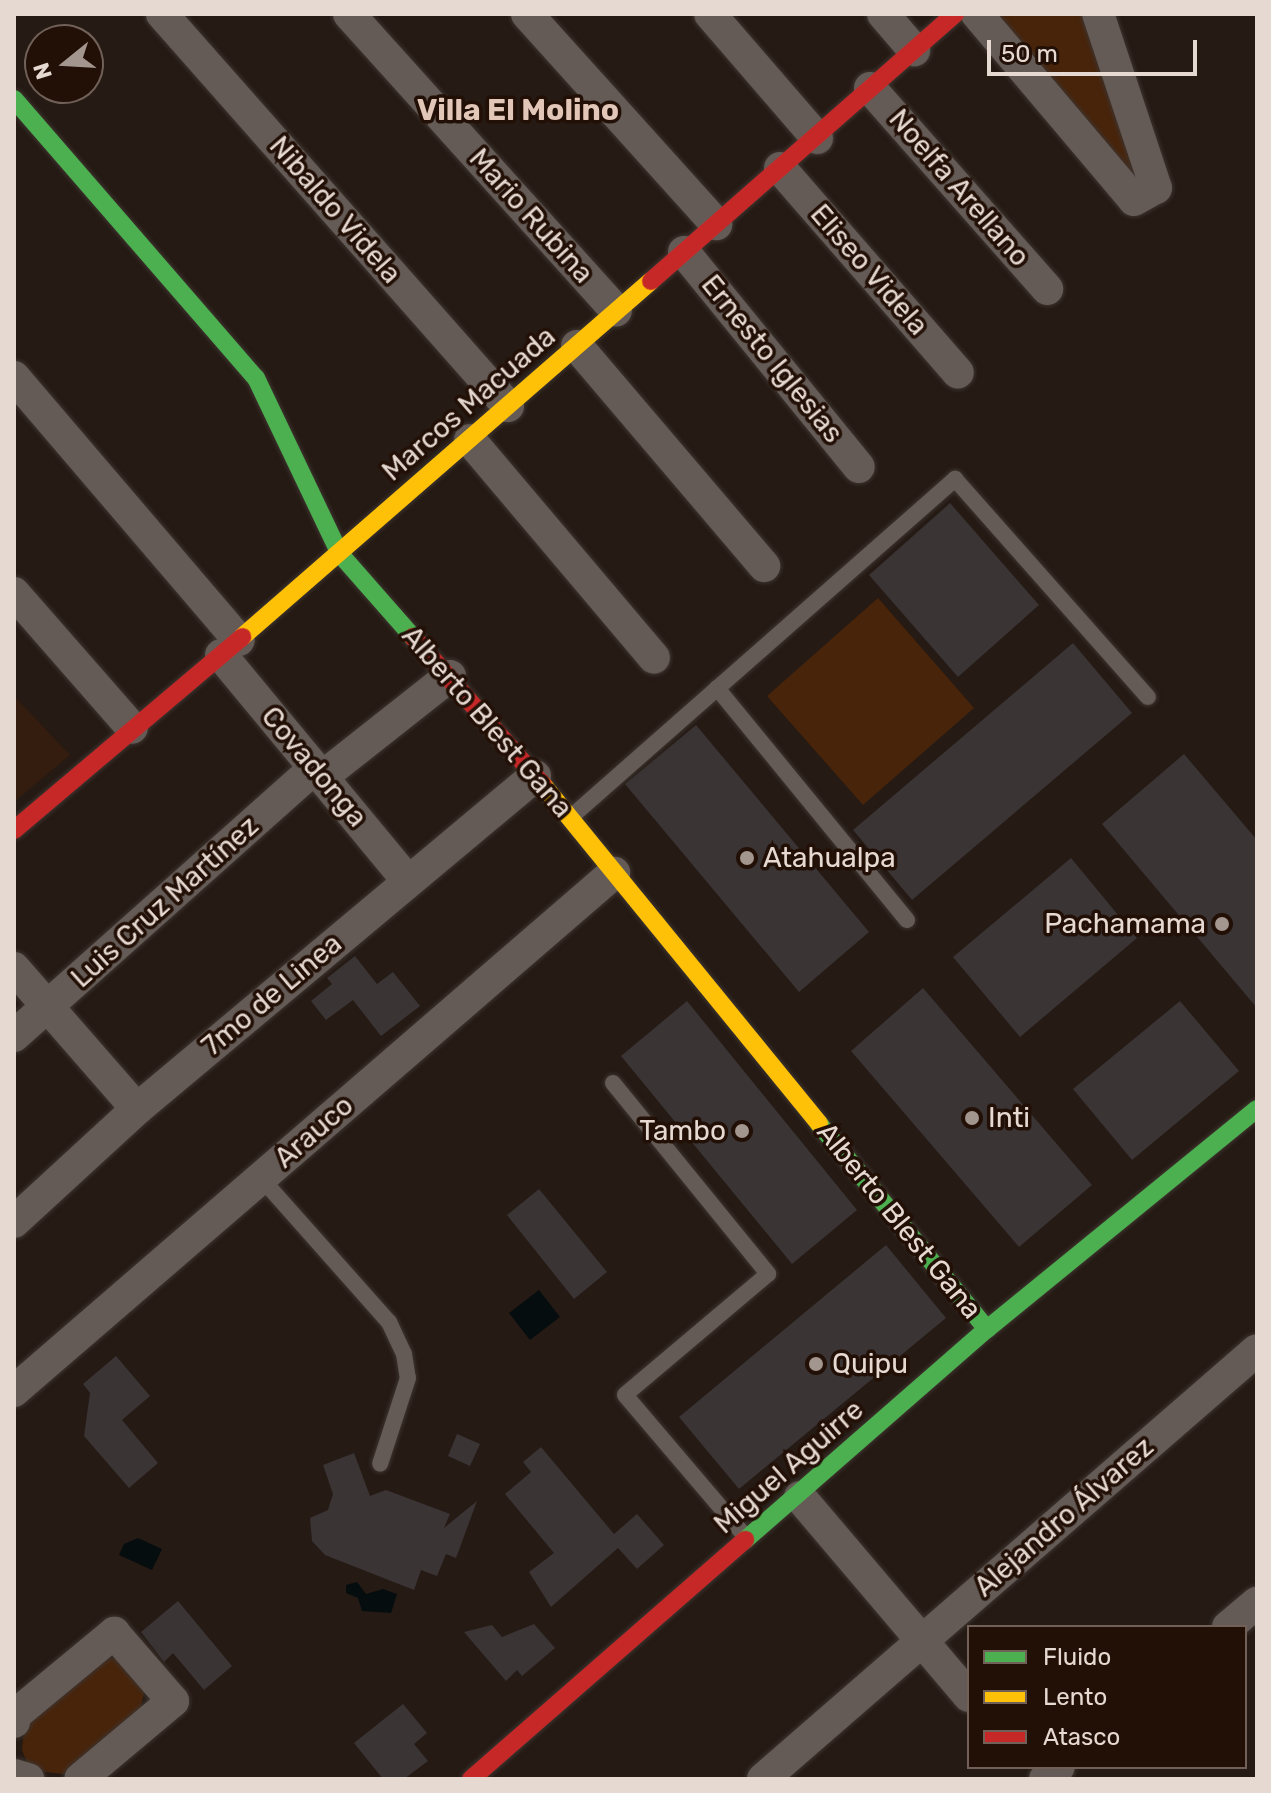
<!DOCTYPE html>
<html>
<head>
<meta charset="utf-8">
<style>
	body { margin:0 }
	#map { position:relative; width:1271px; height:1793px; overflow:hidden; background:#251a14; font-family:Rubik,sans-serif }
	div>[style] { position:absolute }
	.built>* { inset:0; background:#341d0e }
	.green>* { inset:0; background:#48240a }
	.water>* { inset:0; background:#060d0f }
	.building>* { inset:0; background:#3a3435 }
	.roads { filter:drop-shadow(0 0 2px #3d342f) drop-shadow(0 0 2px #3d342f) }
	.lane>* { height:16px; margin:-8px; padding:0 8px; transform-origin:8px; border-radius:8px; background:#645b56 }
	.street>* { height:32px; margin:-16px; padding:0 16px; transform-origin:16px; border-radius:16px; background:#645b56 }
	.fast>* { height:18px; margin:-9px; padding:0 9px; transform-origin:9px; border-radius:9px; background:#4caf50 }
	.slow>* { height:18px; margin:-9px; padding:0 9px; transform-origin:9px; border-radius:9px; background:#ffc107 }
	.jam>* { height:18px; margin:-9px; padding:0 9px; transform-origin:9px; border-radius:9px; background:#c62828 }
	.dots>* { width:22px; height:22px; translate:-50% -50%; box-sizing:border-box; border:4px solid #220f05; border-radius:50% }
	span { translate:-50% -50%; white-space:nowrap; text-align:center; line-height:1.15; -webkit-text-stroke:7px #220f05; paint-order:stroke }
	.street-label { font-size:28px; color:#e6d9d1 }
	.poi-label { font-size:28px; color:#e6d9d1 }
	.left { translate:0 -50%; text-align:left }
	.right { translate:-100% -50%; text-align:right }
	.neighbourhood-label { font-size:30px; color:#e2c7b8; font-weight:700 }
	.frame { position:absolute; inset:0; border:16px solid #e6d9d1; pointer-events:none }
	.legend { position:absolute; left:967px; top:1625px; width:280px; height:144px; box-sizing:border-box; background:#220f05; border:2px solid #706057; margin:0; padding:10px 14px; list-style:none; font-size:24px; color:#e6d9d1 }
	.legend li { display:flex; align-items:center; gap:16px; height:40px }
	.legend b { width:40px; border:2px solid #706057 }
	.north { position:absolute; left:24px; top:24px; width:80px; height:80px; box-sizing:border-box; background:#220f05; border:2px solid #706057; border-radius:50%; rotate:252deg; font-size:22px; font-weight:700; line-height:32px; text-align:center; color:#e6d9d1 }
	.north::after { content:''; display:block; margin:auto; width:28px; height:36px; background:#a2968f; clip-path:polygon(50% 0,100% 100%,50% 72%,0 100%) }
	.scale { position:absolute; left:987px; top:40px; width:210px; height:36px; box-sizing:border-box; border:4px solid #e6d9d1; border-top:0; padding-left:10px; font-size:24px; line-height:28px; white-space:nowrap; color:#e6d9d1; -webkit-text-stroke:6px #220f05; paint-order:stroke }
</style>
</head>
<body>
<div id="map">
	<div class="built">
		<i style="clip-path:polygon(14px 696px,70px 755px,14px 802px)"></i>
	</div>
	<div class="green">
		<i style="clip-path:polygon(992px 14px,1089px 14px,1144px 176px,1131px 186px)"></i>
		<i style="clip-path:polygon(878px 598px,974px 708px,863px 805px,767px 696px)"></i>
		<i style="clip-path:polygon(105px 1659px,125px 1659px,146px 1681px,139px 1718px,71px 1775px,30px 1770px,22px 1750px,25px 1722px)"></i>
	</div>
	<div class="water">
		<i style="clip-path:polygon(539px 1290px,560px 1317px,530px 1340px,509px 1313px)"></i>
		<i style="clip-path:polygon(138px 1538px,162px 1549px,152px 1570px,119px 1555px,124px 1544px)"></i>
		<i style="clip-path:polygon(357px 1582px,366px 1594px,383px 1589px,397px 1594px,391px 1613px,362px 1611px,358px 1598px,346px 1593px,346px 1585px)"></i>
	</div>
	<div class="building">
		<i style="clip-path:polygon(950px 503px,1039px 605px,958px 677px,869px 575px)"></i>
		<i style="clip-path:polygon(1073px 643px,1132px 713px,912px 900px,853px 830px)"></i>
		<i style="clip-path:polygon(696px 725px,869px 932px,799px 992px,625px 784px)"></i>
		<i style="clip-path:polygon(1184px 754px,1257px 840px,1257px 1008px,1102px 824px)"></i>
		<i style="clip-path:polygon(1071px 858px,1137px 938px,1020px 1037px,953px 957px)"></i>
		<i style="clip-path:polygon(355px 956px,377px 984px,393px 972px,420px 1006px,381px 1036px,353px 1000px,326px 1020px,311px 1001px,332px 984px,327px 978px)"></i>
		<i style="clip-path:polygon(923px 988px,1092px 1185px,1019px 1247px,851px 1051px)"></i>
		<i style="clip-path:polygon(687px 1001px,857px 1210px,792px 1264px,621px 1056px)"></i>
		<i style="clip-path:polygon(1180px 1001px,1239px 1071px,1132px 1160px,1073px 1089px)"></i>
		<i style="clip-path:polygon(539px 1189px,607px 1272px,574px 1299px,507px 1215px)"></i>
		<i style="clip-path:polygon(886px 1245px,946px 1318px,739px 1489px,679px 1417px)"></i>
		<i style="clip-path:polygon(116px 1356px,150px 1396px,122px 1420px,158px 1463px,129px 1488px,84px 1436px,90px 1393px,83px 1384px)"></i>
		<i style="clip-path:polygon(457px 1434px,480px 1444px,470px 1466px,448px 1456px)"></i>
		<i style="clip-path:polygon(541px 1447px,614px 1534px,637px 1514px,664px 1545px,637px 1569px,618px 1548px,551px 1607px,529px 1572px,554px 1553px,505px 1494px,531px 1472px,523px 1462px)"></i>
		<i style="clip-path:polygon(354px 1453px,370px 1496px,386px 1490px,450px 1514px,444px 1528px,477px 1501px,456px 1558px,446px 1554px,437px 1576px,421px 1570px,414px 1590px,325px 1555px,312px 1541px,310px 1518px,328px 1510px,333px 1494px,323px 1465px)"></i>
		<i style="clip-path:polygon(178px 1601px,232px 1666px,204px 1690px,173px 1653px,164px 1662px,141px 1632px)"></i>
		<i style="clip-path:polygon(534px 1624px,555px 1648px,522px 1676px,517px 1670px,506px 1681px,464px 1632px,492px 1625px,502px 1637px)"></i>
		<i style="clip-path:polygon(403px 1704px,427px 1733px,414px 1744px,428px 1761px,404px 1779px,383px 1779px,354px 1743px)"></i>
	</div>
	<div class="roads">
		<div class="lane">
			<i style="left:717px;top:688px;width:300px;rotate:50.7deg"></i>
			<i style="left:571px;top:817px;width:512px;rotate:-41.35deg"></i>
			<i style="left:955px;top:479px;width:291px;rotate:48.5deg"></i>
			<i style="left:613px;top:1083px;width:246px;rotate:50.9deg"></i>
			<i style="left:768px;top:1274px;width:187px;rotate:139.8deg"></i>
			<i style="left:625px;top:1395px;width:185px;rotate:49.6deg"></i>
			<i style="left:261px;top:1178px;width:193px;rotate:48.4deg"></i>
			<i style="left:389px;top:1322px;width:35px;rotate:65deg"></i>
			<i style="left:404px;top:1354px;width:24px;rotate:81deg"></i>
			<i style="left:408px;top:1378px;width:90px;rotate:108deg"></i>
		</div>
		<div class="street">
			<i style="left:162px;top:14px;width:523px;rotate:48.57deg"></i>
			<i style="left:349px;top:14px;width:399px;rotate:48deg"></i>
			<i style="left:527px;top:14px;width:283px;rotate:48deg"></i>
			<i style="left:710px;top:14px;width:164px;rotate:49.2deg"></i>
			<i style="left:883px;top:14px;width:48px;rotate:49.3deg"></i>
			<i style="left:977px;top:14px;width:243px;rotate:49.8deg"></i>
			<i style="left:1134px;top:200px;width:25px;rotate:-29deg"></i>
			<i style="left:1156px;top:188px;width:183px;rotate:-108.4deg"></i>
			<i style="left:870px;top:88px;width:268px;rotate:48.6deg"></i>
			<i style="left:780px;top:168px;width:271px;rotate:49deg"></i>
			<i style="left:684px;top:252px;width:277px;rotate:50.9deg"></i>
			<i style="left:577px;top:346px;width:289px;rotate:49.6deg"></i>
			<i style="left:14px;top:377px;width:346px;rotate:49.5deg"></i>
			<i style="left:470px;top:440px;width:285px;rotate:49.8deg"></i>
			<i style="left:14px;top:593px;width:179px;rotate:48.8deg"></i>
			<i style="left:221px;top:655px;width:292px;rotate:50.4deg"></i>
			<i style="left:322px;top:777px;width:163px;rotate:-38.3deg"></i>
			<i style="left:14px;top:968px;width:187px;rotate:48.9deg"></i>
			<i style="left:14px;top:1036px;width:403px;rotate:-41.7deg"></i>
			<i style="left:14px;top:1222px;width:167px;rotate:-42.6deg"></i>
			<i style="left:137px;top:1109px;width:519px;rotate:-39.92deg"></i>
			<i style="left:14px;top:1391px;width:793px;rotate:-40.81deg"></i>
			<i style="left:800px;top:1497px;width:261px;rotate:49.7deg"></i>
			<i style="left:1228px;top:1627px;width:38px;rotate:-40deg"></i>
			<i style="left:14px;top:1722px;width:7px;rotate:-82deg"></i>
			<i style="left:15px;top:1715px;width:129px;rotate:-39.6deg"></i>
			<i style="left:114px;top:1633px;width:90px;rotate:49.1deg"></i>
			<i style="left:173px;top:1701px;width:121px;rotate:140deg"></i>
			<i style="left:14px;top:1775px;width:15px;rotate:16deg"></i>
			<i style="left:763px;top:1779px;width:654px;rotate:-40.97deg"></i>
			<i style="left:1045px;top:1779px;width:18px;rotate:-41deg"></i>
		</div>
		<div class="fast">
			<i style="left:14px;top:99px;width:369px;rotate:49.1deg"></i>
			<i style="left:256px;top:378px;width:195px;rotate:64.5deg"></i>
			<i style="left:340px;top:554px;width:111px;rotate:48.7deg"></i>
			<i style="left:819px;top:1124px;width:265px;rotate:50.7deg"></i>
			<i style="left:745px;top:1540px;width:321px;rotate:-41.1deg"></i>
			<i style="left:987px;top:1329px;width:348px;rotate:-39.2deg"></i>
		</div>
		<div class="slow">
			<i style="left:242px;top:637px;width:542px;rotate:-41.04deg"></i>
			<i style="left:543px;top:785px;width:437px;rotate:50.8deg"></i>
		</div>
		<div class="jam">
			<i style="left:651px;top:281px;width:405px;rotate:-41.3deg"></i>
			<i style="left:413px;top:637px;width:197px;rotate:48.7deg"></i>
			<i style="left:14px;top:830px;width:299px;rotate:-40.2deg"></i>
			<i style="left:471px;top:1779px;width:364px;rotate:-41.1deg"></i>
		</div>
	</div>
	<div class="dots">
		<i style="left:747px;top:858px;background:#a2968f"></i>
		<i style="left:1222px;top:924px;background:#a2968f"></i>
		<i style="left:972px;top:1118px;background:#a2968f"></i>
		<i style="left:742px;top:1131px;background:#a2968f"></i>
		<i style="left:816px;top:1364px;background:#a2968f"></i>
	</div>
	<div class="street-label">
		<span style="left:959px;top:188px;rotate:49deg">Noelfa Arellano</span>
		<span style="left:335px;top:210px;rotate:49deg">Nibaldo Videla</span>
		<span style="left:531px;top:216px;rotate:48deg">Mario Rubina</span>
		<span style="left:869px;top:270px;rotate:49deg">Eliseo Videla</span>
		<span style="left:772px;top:359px;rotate:51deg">Ernesto Iglesias</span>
		<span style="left:469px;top:404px;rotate:-41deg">Marcos Macuada</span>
		<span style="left:487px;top:722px;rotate:49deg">Alberto Blest Gana</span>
		<span style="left:314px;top:767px;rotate:50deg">Covadonga</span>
		<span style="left:165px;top:902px;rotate:-42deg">Luis Cruz Martínez</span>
		<span style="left:272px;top:995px;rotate:-40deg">7mo de Linea</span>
		<span style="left:314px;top:1132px;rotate:-41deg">Arauco</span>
		<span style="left:899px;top:1221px;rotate:51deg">Alberto Blest Gana</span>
		<span style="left:789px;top:1467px;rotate:-41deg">Miguel Aguirre</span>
		<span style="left:1064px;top:1517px;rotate:-41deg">Alejandro Álvarez</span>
	</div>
	<div class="poi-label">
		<span class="left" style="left:763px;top:858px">Atahualpa</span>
		<span class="right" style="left:1206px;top:924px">Pachamama</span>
		<span class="left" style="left:988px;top:1118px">Inti</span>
		<span class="right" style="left:726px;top:1131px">Tambo</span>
		<span class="left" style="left:832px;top:1364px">Quipu</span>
	</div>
	<div class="neighbourhood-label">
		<span style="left:518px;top:110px">Villa El Molino</span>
	</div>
	<div class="frame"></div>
	<ul class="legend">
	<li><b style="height:10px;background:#4caf50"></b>Fluido</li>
	<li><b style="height:10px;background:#ffc107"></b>Lento</li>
	<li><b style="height:10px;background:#c62828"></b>Atasco</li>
	</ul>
	<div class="north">N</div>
	<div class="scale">50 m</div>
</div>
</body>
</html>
